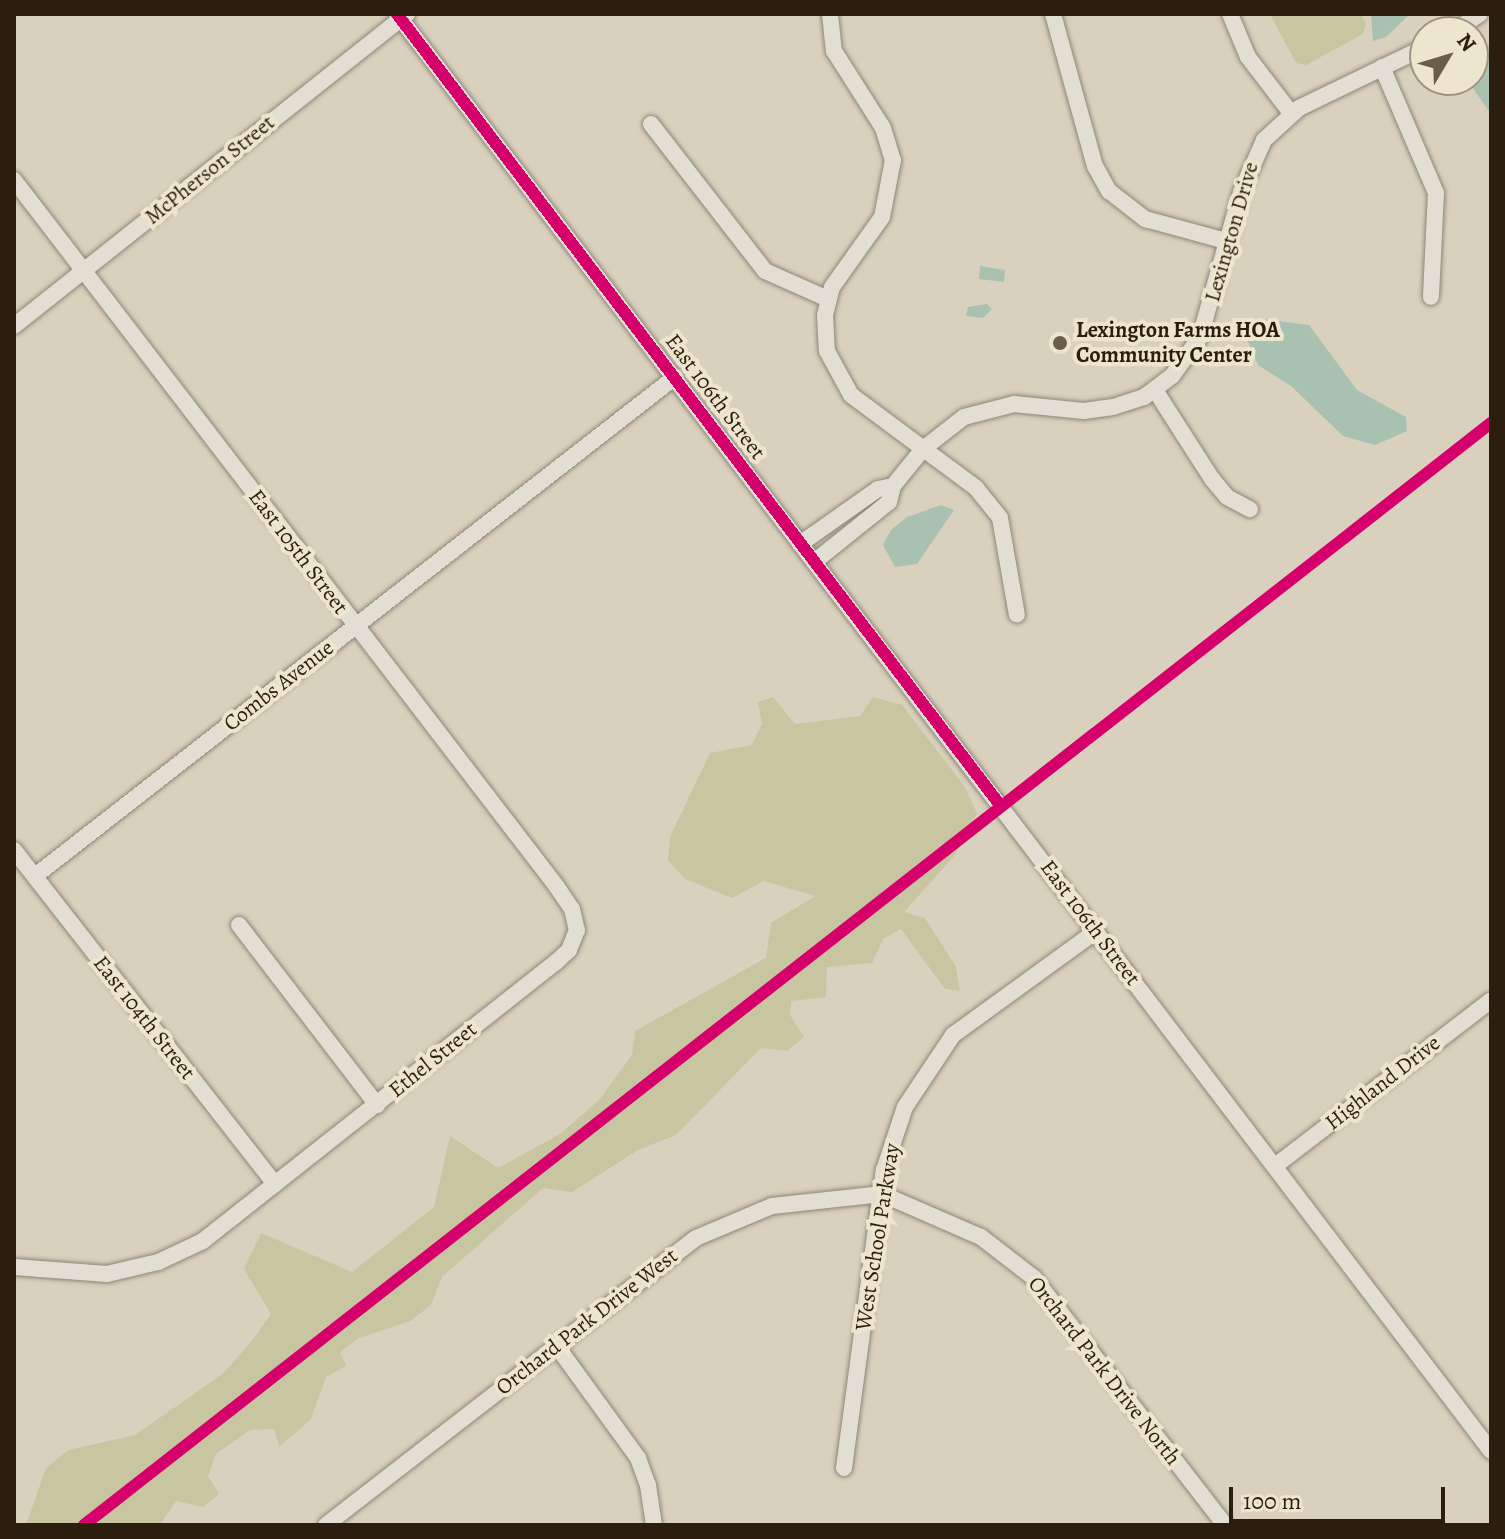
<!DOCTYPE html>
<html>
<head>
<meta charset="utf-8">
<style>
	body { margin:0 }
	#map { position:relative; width:1505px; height:1539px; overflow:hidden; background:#d9d1bd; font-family:Alegreya,serif }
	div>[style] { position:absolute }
	.green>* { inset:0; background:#c7c6a0 }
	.water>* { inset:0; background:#a9c1b0 }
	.roads { filter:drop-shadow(0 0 2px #8d877a) drop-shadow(0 0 2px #8d877a) }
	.minor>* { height:16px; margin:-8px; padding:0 8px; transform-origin:8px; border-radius:8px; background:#e2ded3 }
	.cycleway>* { height:12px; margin:-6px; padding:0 6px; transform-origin:6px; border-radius:6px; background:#d6006c }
	.dots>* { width:22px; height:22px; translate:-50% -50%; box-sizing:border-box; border:4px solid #ede5cd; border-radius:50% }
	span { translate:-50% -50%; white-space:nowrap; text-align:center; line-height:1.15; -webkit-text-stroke:8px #ede5cd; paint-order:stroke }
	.street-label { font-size:22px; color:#2c1e0f }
	.poi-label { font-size:22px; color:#2c1e0f; font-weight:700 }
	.left { translate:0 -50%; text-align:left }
	.frame { position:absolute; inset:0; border:16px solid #2c1e0f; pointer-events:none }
	.north { position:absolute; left:1409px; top:16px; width:80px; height:80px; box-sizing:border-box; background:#ede5cd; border:2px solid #a09581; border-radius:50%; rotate:52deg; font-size:22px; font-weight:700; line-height:32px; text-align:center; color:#2c1e0f }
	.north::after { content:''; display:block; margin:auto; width:28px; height:36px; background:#695d4c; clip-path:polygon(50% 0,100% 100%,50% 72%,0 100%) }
	.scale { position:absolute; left:1229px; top:1487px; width:216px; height:36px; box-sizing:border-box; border:4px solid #2c1e0f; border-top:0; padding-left:10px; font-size:24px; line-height:28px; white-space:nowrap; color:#2c1e0f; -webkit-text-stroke:6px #ede5cd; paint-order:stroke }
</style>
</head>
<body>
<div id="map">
	<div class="green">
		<i style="clip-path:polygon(1270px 14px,1361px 14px,1366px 24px,1363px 34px,1306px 65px,1296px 63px)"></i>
		<i style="clip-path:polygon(773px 697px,795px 724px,860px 716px,873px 697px,902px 705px,965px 787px,977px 814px,955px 855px,904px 912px,925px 918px,956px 967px,960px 991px,945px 989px,901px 929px,883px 939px,872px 963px,827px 967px,826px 997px,791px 1001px,790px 1015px,804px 1037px,787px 1051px,761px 1048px,676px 1135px,638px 1150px,572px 1192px,543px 1188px,442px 1277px,431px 1305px,410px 1321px,359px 1338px,340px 1352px,346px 1366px,326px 1377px,311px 1419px,279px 1447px,274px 1429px,250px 1430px,216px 1454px,208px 1476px,219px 1494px,203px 1507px,176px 1501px,160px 1525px,26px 1525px,46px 1468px,69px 1450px,135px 1435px,224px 1373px,254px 1338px,271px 1314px,244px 1269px,261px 1233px,352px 1272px,434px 1207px,450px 1136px,498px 1168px,560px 1134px,600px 1099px,632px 1055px,635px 1031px,766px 958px,771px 923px,815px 896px,764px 881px,732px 898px,685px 879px,668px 860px,670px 837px,710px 753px,752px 745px,762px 724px,758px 702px)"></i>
	</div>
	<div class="water">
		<i style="clip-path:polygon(1371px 14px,1410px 14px,1386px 37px,1373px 41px)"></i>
		<i style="clip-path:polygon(1484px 44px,1491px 46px,1491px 114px,1467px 80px,1473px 80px,1473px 50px)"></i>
		<i style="clip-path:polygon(980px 266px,1005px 270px,1004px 282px,979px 279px)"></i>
		<i style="clip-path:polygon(987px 304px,992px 309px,983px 318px,966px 316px,968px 307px)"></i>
		<i style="clip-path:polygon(1255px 318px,1309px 325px,1357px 390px,1406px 417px,1407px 431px,1375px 445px,1343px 436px,1291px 386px,1258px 365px,1240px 323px)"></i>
		<i style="clip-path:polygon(941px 505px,954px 510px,917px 564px,895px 567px,883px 545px,891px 530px,907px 517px)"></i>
	</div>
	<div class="roads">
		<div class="minor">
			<i style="left:397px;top:14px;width:1806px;rotate:52.72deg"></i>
			<i style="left:830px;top:14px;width:37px;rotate:84deg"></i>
			<i style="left:834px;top:51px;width:91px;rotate:57.5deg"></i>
			<i style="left:883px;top:128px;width:34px;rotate:73deg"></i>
			<i style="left:893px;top:160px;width:58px;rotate:100.9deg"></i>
			<i style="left:882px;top:217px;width:86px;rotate:125.5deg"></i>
			<i style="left:832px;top:287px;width:29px;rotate:104deg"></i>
			<i style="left:825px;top:315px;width:36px;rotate:87deg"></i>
			<i style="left:827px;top:351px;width:50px;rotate:61.4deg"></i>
			<i style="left:851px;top:395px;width:156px;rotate:36.6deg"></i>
			<i style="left:976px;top:488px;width:38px;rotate:51deg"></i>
			<i style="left:1000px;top:518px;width:98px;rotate:80.1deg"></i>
			<i style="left:1053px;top:14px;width:158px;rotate:74.6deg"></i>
			<i style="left:1095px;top:166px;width:29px;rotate:61deg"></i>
			<i style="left:1109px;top:191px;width:46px;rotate:37.9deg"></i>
			<i style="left:1145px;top:219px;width:84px;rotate:15.2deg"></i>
			<i style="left:1230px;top:14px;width:47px;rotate:67.3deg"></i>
			<i style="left:1248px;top:57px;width:71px;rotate:52.5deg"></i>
			<i style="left:1453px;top:32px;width:32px;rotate:-34deg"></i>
			<i style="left:1382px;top:67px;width:137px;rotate:66.8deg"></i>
			<i style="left:1436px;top:193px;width:104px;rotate:92.8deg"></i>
			<i style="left:651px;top:124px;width:186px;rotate:52.2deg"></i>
			<i style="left:765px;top:271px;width:69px;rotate:24deg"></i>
			<i style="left:14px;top:180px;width:891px;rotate:52.47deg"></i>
			<i style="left:557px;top:887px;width:27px;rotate:56deg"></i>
			<i style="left:572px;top:909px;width:22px;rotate:77deg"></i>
			<i style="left:577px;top:930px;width:22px;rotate:112deg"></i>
			<i style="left:569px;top:950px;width:18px;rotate:137deg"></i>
			<i style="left:556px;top:962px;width:450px;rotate:141.7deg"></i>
			<i style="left:203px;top:1241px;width:50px;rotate:155deg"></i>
			<i style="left:158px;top:1262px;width:52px;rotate:166.8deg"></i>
			<i style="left:107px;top:1274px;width:93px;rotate:-175.7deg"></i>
			<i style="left:14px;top:326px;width:502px;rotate:-38.45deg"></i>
			<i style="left:1155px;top:390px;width:106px;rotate:57.4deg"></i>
			<i style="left:1212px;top:479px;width:23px;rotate:50deg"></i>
			<i style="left:1227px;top:497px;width:26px;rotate:28deg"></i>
			<i style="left:800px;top:544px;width:95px;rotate:-35.2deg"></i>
			<i style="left:878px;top:489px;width:15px;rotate:-11deg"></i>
			<i style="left:814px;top:562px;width:96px;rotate:-38.7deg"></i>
			<i style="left:889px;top:502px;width:16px;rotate:-76deg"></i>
			<i style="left:893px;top:486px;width:48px;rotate:-51deg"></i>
			<i style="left:923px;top:449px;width:52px;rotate:-38deg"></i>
			<i style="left:964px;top:417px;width:52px;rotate:-14.6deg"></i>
			<i style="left:1014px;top:404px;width:70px;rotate:5.7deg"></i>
			<i style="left:1084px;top:411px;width:29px;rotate:-8deg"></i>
			<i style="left:1113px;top:407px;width:33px;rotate:-18deg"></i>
			<i style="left:1144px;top:397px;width:35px;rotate:-37deg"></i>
			<i style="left:1172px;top:376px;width:48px;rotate:-54.3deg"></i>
			<i style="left:1200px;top:337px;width:151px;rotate:-74.2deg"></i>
			<i style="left:1241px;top:192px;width:57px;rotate:-66.1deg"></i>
			<i style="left:1264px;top:140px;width:47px;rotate:-42.4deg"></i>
			<i style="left:1299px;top:108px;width:140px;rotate:-25.8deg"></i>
			<i style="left:14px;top:850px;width:424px;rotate:52deg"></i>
			<i style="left:35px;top:876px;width:812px;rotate:-37.94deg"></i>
			<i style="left:239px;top:925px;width:227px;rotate:52.5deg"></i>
			<i style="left:1275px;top:1166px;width:272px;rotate:-37.5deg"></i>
			<i style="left:556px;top:1345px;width:140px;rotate:54deg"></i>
			<i style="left:638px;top:1458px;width:29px;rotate:70deg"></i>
			<i style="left:648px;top:1485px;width:40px;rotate:81.5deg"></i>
			<i style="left:844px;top:1468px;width:301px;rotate:-82.4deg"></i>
			<i style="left:884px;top:1170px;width:66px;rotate:-71.6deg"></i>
			<i style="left:905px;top:1107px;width:87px;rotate:-56.3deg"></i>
			<i style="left:953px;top:1035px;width:177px;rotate:-36deg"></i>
			<i style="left:326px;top:1525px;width:468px;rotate:-37.8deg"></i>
			<i style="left:696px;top:1238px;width:82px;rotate:-22.8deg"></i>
			<i style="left:772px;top:1206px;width:111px;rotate:-6.2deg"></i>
			<i style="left:882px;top:1194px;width:108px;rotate:23.5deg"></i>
			<i style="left:981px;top:1237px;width:67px;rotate:37.7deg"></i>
			<i style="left:1034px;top:1278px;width:312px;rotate:52.3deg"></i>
		</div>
	</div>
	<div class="cycleway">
		<i style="left:397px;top:14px;width:995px;rotate:52.68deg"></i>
		<i style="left:84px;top:1525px;width:1787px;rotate:-38.07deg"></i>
	</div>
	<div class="dots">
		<i style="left:1060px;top:343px;background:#695d4c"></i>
	</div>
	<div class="street-label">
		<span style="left:210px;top:170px;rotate:-39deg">McPherson Street</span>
		<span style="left:1232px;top:232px;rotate:-74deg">Lexington Drive</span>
		<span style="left:715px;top:397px;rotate:53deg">East 106th Street</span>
		<span style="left:298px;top:552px;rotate:53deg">East 105th Street</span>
		<span style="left:279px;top:686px;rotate:-38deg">Combs Avenue</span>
		<span style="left:1090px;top:923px;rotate:53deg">East 106th Street</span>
		<span style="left:144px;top:1018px;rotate:52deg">East 104th Street</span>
		<span style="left:433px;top:1060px;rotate:-39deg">Ethel Street</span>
		<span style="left:1383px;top:1083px;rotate:-38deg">Highland Drive</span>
		<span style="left:878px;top:1237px;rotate:-81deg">West School Parkway</span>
		<span style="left:587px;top:1322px;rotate:-38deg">Orchard Park Drive West</span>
		<span style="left:1104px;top:1371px;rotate:52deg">Orchard Park Drive North</span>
	</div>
	<div class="poi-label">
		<span class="left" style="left:1076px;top:343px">Lexington Farms HOA<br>Community Center</span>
	</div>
	<div class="frame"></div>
	<div class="north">N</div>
	<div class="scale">100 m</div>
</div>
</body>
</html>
